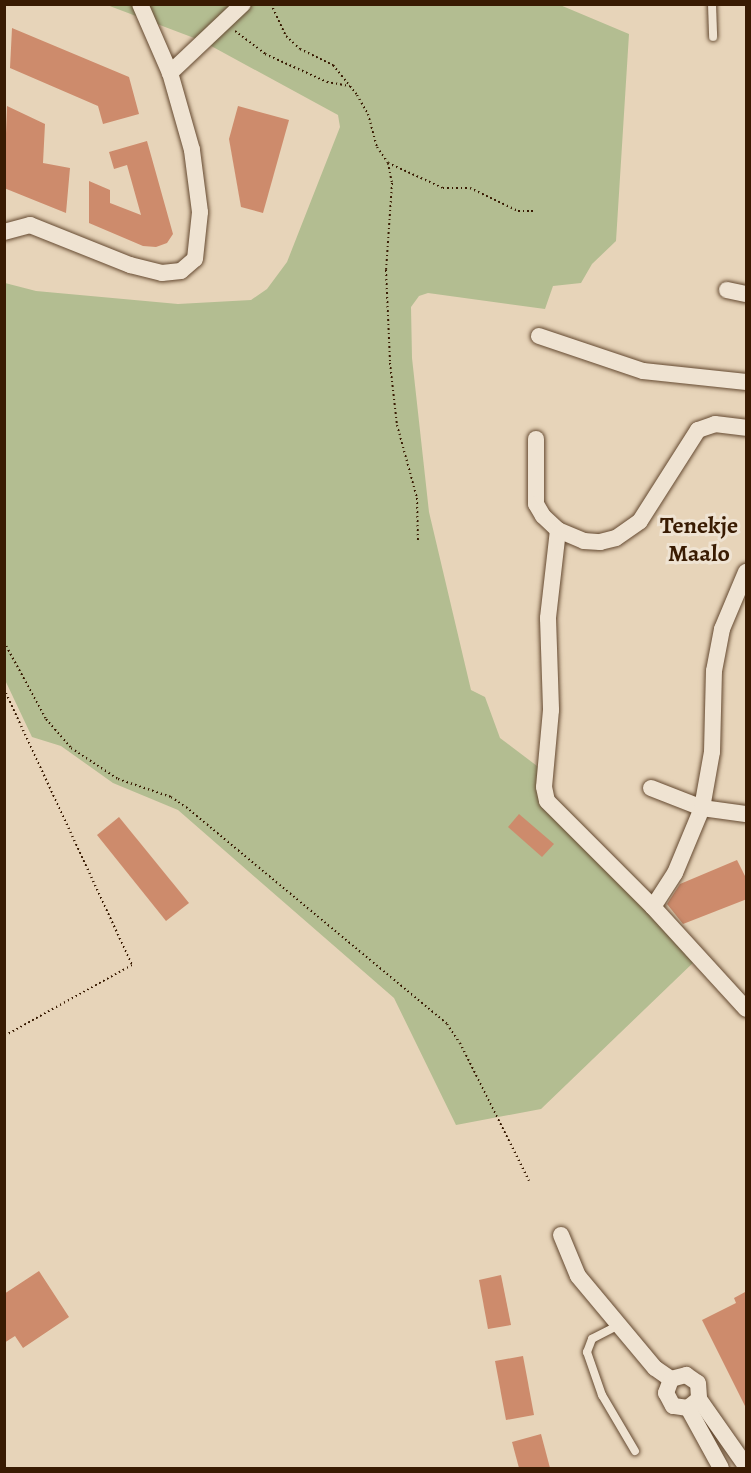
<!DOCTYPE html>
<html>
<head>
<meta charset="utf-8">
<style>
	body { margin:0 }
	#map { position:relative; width:751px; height:1473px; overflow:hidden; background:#e7d4b9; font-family:Alegreya,serif }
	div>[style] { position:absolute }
	.green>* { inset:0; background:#b3bd91 }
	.building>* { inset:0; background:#cd8b6c }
	.path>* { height:2px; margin-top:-1px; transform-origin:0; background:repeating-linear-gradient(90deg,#391b02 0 1.5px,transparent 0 4.5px) }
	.roads { filter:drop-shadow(0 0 2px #644930) drop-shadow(0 0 2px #644930) }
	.service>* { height:8px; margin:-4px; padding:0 4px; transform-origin:4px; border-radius:4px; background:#efe3d2 }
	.minor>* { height:16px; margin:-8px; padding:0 8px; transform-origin:8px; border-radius:8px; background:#efe3d2 }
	span { translate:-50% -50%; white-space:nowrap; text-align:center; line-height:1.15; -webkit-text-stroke:6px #efe3d2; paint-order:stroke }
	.district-label { font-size:24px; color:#391b02; font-weight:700 }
	.frame { position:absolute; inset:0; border:6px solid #391b02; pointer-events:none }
</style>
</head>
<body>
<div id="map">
	<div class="green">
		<i style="clip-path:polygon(107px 5px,560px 5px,629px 34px,616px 241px,592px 264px,581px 283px,553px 286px,545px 309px,428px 293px,419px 296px,411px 307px,412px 358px,429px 512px,471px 690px,485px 697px,500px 738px,545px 772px,544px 787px,697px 959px,541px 1109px,456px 1125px,394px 998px,178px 810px,113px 783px,61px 746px,32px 737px,5px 680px,5px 283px,36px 291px,178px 304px,251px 300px,267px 289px,287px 262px,340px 127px,338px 115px,202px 41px)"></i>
	</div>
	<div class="building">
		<i style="clip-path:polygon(12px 28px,129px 77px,139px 114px,103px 124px,98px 106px,10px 68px)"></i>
		<i style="clip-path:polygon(7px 106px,45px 124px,43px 163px,70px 168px,66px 213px,4px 188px)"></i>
		<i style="clip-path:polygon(238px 106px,289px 120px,263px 213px,241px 207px,229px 139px)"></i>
		<i style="clip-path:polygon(147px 141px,173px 234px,167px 243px,156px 247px,143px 246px,89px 223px,89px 181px,110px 190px,110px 203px,141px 215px,127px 165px,114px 169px,109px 152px)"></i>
		<i style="clip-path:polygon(519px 814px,554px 844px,542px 857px,508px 827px)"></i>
		<i style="clip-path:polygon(119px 817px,189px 903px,166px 921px,97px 835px)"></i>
		<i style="clip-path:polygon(737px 860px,747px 880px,747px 899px,683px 924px,667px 904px,680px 884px)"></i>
		<i style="clip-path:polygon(39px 1271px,69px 1317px,23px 1348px,15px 1336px,4px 1343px,4px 1294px)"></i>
		<i style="clip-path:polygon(501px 1275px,511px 1325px,488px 1329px,479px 1280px)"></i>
		<i style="clip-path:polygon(747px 1291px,747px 1410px,702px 1320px,736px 1303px,734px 1298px)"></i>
		<i style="clip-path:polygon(523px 1356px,534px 1415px,506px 1420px,495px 1361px)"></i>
		<i style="clip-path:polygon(541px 1434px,550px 1468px,519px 1468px,512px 1442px)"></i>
	</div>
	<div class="path">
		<i style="left:271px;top:4px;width:35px;rotate:65deg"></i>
		<i style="left:286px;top:36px;width:19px;rotate:43deg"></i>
		<i style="left:300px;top:49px;width:37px;rotate:26deg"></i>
		<i style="left:333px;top:65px;width:38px;rotate:51deg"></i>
		<i style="left:357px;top:95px;width:22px;rotate:60deg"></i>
		<i style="left:368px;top:114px;width:34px;rotate:75deg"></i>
		<i style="left:377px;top:147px;width:19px;rotate:55deg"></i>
		<i style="left:388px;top:163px;width:20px;rotate:79deg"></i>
		<i style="left:392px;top:183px;width:87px;rotate:93.9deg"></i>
		<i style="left:386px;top:270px;width:93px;rotate:87.5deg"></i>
		<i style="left:390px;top:363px;width:62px;rotate:83.6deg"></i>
		<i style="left:397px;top:425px;width:76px;rotate:74.7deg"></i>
		<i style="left:417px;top:498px;width:43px;rotate:88.7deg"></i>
		<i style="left:235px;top:31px;width:38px;rotate:37deg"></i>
		<i style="left:265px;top:54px;width:68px;rotate:24.3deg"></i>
		<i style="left:327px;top:82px;width:23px;rotate:10deg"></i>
		<i style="left:388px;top:163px;width:60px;rotate:24.4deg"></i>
		<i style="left:443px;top:188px;width:27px"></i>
		<i style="left:470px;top:188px;width:53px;rotate:25.6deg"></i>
		<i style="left:518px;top:211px;width:16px"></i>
		<i style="left:4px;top:642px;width:88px;rotate:61.4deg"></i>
		<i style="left:46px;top:719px;width:38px;rotate:49deg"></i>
		<i style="left:71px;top:748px;width:56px;rotate:33.4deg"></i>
		<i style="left:118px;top:779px;width:56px;rotate:18.8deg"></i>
		<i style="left:171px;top:797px;width:18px;rotate:34deg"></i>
		<i style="left:186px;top:807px;width:339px;rotate:39.7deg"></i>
		<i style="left:447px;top:1024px;width:23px;rotate:56deg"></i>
		<i style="left:460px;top:1043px;width:154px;rotate:63.4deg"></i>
		<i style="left:4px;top:689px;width:304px;rotate:65.1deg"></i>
		<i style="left:132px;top:965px;width:146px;rotate:151deg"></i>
	</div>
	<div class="roads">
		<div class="service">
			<i style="left:712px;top:4px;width:33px;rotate:88deg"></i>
			<i style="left:619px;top:1325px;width:30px;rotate:153deg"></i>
			<i style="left:592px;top:1339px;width:14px;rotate:111deg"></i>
			<i style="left:587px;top:1352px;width:46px;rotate:70.8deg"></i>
			<i style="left:602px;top:1395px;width:65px;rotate:59.5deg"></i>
		</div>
		<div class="minor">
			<i style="left:170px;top:73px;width:100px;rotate:-43.4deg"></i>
			<i style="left:4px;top:232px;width:27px;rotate:-15deg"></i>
			<i style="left:30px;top:225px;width:108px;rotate:21.8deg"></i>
			<i style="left:130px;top:265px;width:33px;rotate:14deg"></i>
			<i style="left:162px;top:273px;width:19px;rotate:-6deg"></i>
			<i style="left:181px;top:271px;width:18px;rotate:-41deg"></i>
			<i style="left:195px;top:259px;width:47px;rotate:-83.9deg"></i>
			<i style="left:200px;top:212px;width:63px;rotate:-97.4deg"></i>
			<i style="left:192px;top:150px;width:80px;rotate:-105.9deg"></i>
			<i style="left:170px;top:73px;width:75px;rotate:-113.5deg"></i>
			<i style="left:727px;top:290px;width:19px;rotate:12deg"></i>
			<i style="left:539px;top:336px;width:110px;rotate:18.6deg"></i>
			<i style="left:643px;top:371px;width:104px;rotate:6.1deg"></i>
			<i style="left:536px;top:439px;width:65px;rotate:90deg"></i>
			<i style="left:536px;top:504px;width:14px;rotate:60deg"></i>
			<i style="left:543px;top:516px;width:21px;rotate:43deg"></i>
			<i style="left:558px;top:530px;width:28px;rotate:23deg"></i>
			<i style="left:584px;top:541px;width:16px;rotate:4deg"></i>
			<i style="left:600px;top:542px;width:16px;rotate:-14deg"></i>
			<i style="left:616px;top:538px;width:29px;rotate:-35deg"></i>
			<i style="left:640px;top:521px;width:108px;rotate:-57.5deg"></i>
			<i style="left:698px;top:430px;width:18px;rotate:-19deg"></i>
			<i style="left:715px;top:424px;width:31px;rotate:7deg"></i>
			<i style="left:558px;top:530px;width:89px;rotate:96.5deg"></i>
			<i style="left:548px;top:618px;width:92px;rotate:88.1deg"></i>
			<i style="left:551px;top:710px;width:77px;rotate:95.2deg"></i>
			<i style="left:544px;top:787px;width:14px;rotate:78deg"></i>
			<i style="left:547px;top:801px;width:150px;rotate:45deg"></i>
			<i style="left:653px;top:907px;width:138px;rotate:47.6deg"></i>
			<i style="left:651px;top:788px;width:55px;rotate:21.4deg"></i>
			<i style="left:702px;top:808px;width:44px;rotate:7.8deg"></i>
			<i style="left:653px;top:907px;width:40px;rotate:-57.1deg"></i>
			<i style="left:675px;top:873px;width:70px;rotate:-67.4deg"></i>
			<i style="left:702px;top:808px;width:57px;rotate:-79.9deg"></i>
			<i style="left:712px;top:752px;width:81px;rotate:-88.6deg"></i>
			<i style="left:714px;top:671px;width:43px;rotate:-79.2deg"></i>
			<i style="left:722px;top:629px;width:62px;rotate:-67.2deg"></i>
			<i style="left:561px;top:1235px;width:44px;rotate:67.5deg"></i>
			<i style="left:578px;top:1276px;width:120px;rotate:50.1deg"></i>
			<i style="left:655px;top:1368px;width:19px;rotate:35deg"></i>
			<i style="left:699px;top:1399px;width:14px;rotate:141deg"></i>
			<i style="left:688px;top:1408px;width:15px;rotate:-172deg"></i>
			<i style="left:673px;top:1406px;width:15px;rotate:-118deg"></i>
			<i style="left:666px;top:1393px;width:15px;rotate:-70deg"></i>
			<i style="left:671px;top:1379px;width:16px;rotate:-15deg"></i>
			<i style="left:686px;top:1375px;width:14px;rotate:34deg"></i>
			<i style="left:698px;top:1383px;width:16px;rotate:86deg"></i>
			<i style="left:699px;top:1399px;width:82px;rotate:55deg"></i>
			<i style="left:688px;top:1408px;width:68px;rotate:61.2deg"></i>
		</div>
	</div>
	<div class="district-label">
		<span style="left:699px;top:540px">Tenekje<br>Maalo</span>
	</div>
	<div class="frame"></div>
</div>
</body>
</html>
